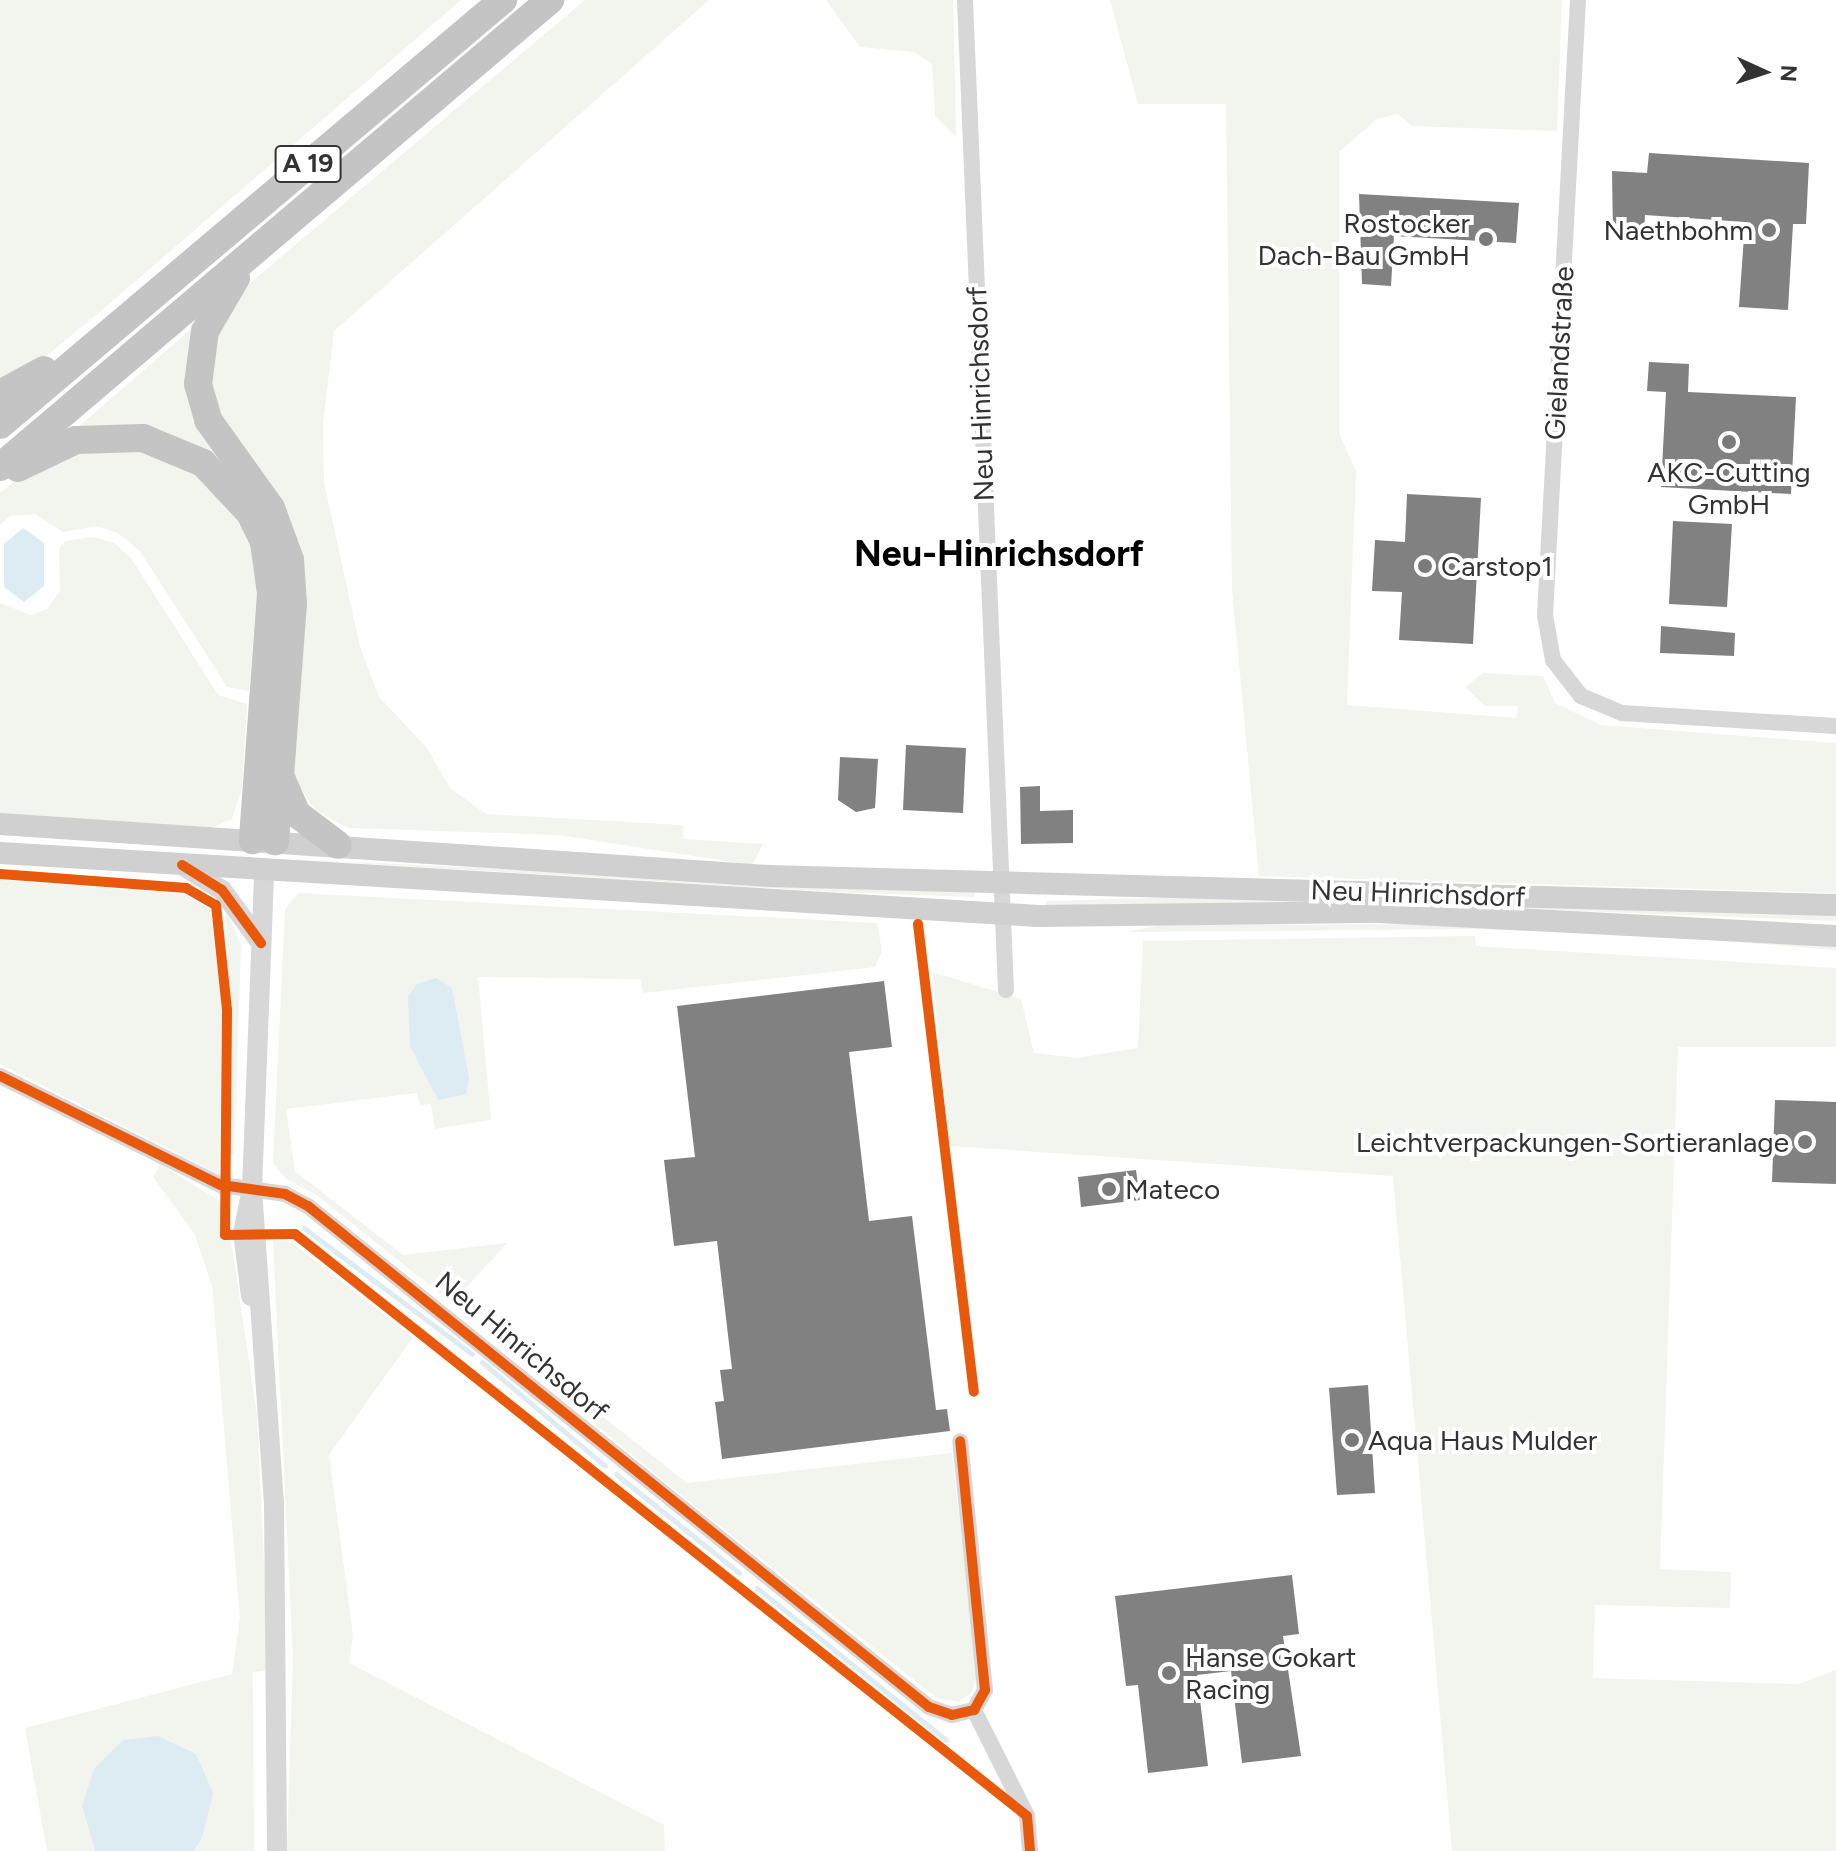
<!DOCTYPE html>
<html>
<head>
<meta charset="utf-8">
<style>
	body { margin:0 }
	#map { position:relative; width:1836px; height:1851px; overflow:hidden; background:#fff; font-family:Figtree,sans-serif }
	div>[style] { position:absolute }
	.green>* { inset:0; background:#f1f5ed }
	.water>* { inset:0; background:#ddebf3 }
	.stream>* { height:5px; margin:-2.5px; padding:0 2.5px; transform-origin:2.5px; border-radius:2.5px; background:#ddebf3 }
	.building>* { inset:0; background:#818181 }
	.minor>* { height:16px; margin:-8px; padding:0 8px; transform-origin:8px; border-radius:8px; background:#d7d7d7 }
	.tertiary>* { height:20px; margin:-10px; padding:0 10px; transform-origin:10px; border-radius:10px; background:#d7d7d7 }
	.secondary>* { height:22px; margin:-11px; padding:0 11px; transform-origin:11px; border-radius:11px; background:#d0d0d0 }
	.motorway>* { height:28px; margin:-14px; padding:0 14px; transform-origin:14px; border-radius:14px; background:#c4c4c4 }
	.cycleway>* { height:10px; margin:-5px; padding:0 5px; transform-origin:5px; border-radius:5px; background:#e8590c }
	.dots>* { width:22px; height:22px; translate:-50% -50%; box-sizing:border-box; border:4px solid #fff; border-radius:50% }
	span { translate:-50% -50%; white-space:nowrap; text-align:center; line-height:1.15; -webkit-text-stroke:8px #fff; paint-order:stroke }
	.shield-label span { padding:2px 6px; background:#fff; border:2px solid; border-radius:6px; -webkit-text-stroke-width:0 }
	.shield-label { font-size:26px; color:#333; font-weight:700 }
	.poi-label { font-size:28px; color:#333 }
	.right { translate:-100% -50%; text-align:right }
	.left { translate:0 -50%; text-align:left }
	.street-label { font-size:28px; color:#333 }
	.district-label { font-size:36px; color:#000; font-weight:700 }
	.north { position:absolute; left:1724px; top:32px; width:80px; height:80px; -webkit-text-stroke:6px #fff; paint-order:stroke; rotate:93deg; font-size:22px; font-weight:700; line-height:32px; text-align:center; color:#333 }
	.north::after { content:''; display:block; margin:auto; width:28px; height:36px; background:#333; clip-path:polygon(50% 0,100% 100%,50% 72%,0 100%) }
</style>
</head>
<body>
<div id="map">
	<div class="green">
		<i style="clip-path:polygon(0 0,461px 0,101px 311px,34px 366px,0 385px)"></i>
		<i style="clip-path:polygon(585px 0,709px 0,334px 331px,323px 424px,324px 482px,360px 647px,379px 697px,427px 748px,450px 788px,486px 814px,682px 825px,684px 839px,763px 844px,752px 865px,559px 835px,348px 828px,315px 810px,290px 771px,304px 600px,225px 432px,205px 361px,237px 294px)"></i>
		<i style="clip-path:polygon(826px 0,953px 0,956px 137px,935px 116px,932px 64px,914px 52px,860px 47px)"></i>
		<i style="clip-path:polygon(1110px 0,1562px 0,1557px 131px,1412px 126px,1398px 114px,1377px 119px,1339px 152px,1339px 433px,1356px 471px,1347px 705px,1516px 718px,1518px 706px,1485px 706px,1465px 687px,1483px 673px,1543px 676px,1555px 703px,1601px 725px,1836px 743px,1836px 893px,1259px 876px,1232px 589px,1226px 104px,1138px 104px)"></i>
		<i style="clip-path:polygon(197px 324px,192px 349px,242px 478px,281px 618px,219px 466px,69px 435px)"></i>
		<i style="clip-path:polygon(123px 443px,193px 463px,252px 532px,258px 576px,249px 691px,227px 687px,140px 551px,118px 533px,97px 526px,63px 532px,35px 514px,10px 516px,0 525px,0 493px,42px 461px)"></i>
		<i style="clip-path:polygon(94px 537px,114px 543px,131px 558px,218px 695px,247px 704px,242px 788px,232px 819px,214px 827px,0 817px,0 603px,31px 615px,47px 609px,60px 591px,59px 549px,65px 541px)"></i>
		<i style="clip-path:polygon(305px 860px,546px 871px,975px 892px,974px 897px,835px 892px)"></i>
		<i style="clip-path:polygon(0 880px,183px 894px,210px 909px,222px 1003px,219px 1174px,0 1064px)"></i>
		<i style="clip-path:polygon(298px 893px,877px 923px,882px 951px,875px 967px,643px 993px,641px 979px,478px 977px,491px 1120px,435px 1129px,431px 1104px,420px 1105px,417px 1093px,286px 1109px,295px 1171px,403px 1255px,507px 1243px,452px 1303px,315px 1194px,286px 1179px,273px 1163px,285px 909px)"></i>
		<i style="clip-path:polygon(1376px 897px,1836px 911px,1836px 921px,1375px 903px,1046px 906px,1046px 901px,1154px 898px)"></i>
		<i style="clip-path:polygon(225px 905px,241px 946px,234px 1156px,225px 1149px,230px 1007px)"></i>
		<i style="clip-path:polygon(1496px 924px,1836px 945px,1836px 950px,1651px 935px,1475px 929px,1127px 932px,1162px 925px)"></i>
		<i style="clip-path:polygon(1475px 936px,1476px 946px,1836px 968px,1836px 1047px,1678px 1047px,1660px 1569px,1731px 1572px,1730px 1608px,1595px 1605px,1593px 1678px,1799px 1684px,1836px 1670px,1836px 1851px,1452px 1851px,1393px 1176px,950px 1146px,932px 972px,1021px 999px,1034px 1053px,1077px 1058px,1138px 1048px,1143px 941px)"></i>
		<i style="clip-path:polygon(160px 1164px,225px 1204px,221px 1240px,231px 1241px,257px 1415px,269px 1670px,253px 1672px,254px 1851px,194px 1851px,202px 1838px,82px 1806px,95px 1851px,47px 1851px,25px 1728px,232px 1674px,240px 1618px,212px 1286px,195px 1235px,153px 1177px)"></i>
		<i style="clip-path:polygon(273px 1241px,291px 1242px,413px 1337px,329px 1455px,353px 1635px,349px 1663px,664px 1825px,665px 1851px,287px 1851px,293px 1659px)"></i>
		<i style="clip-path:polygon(512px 1322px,517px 1337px,512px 1345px,687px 1483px,952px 1453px,977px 1676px,972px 1692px,959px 1702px,937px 1698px,681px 1495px,496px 1343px)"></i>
	</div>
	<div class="water">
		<i style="clip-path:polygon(23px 528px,44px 543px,44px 586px,24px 602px,4px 587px,4px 544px)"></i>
		<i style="clip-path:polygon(436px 978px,452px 988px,469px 1078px,466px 1094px,438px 1100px,410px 1046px,408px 997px,417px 984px)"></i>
		<i style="clip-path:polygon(158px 1736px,196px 1754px,213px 1793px,202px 1838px,194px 1851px,95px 1851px,82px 1806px,94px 1769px,123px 1740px)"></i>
	</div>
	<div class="stream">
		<i style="left:304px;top:1228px;width:210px;rotate:36.9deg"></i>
		<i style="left:482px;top:1362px;width:161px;rotate:40.2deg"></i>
		<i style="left:616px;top:1474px;width:158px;rotate:38.8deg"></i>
		<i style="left:757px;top:1588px;width:243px;rotate:38.8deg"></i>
	</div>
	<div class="building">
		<i style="clip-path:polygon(1649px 153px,1809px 163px,1806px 224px,1793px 224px,1788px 310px,1739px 307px,1745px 222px,1645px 215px,1644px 237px,1613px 235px,1612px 171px,1647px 173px)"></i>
		<i style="clip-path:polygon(1359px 194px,1519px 203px,1516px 243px,1394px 236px,1391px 286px,1362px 284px)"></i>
		<i style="clip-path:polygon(1649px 362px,1689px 364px,1688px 392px,1796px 397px,1791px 494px,1661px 487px,1666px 392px,1647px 391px)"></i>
		<i style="clip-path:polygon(1407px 494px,1481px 498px,1473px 644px,1399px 640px,1402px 592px,1372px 591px,1375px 540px,1405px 542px)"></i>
		<i style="clip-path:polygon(1673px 521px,1732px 524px,1727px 607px,1669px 604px)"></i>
		<i style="clip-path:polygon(1661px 626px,1735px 633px,1734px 656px,1660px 653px)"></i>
		<i style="clip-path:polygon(906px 745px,966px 748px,963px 813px,903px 810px)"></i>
		<i style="clip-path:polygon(840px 757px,878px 759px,875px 808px,856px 812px,838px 800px)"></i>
		<i style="clip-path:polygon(1040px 786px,1040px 811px,1073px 810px,1073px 843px,1021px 844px,1020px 787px)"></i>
		<i style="clip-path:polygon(884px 981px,892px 1047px,849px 1052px,869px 1221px,912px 1216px,936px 1410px,947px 1409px,950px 1431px,722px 1459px,715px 1402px,724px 1401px,720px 1370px,732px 1369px,717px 1241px,674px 1246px,664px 1160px,695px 1157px,677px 1006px)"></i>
		<i style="clip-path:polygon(1775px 1100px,1836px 1102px,1836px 1184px,1772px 1182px)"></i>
		<i style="clip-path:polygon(1136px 1170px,1140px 1200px,1081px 1207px,1078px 1177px)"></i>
		<i style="clip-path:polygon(1368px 1385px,1375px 1493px,1337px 1495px,1329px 1388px)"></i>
		<i style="clip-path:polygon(1292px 1575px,1299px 1634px,1283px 1636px,1301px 1756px,1242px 1763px,1231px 1671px,1197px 1675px,1208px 1766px,1148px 1773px,1138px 1685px,1126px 1686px,1115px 1596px)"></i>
	</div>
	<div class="minor">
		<i style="left:965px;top:0;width:991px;rotate:87.63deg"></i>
		<i style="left:1578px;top:0;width:616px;rotate:93.07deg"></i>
		<i style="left:1545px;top:615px;width:46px;rotate:79.9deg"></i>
		<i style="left:1553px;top:660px;width:46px;rotate:52.1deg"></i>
		<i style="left:1581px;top:696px;width:44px;rotate:22.5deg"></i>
		<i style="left:1622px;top:713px;width:214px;rotate:3.5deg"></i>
		<i style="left:0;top:1076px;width:246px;rotate:26.3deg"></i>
		<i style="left:221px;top:1185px;width:65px;rotate:8deg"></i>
		<i style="left:285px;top:1194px;width:26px;rotate:28deg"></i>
		<i style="left:308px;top:1206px;width:798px;rotate:38.9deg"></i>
		<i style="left:929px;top:1707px;width:24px;rotate:19deg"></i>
		<i style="left:952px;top:1715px;width:23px;rotate:-13deg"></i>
		<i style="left:974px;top:1710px;width:23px;rotate:-61deg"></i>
		<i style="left:985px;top:1690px;width:250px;rotate:-95.7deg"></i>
		<i style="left:974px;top:1710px;width:119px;rotate:63.4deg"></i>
		<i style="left:1027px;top:1816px;width:35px;rotate:85deg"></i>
	</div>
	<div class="tertiary">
		<i style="left:182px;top:865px;width:47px;rotate:32deg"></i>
		<i style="left:222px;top:890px;width:66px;rotate:53.7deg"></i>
		<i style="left:252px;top:1189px;width:315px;rotate:86deg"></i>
		<i style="left:274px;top:1503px;width:348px;rotate:89.5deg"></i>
		<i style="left:251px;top:1296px;width:64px;rotate:-97.2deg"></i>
		<i style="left:243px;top:1233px;width:45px;rotate:-78.4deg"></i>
		<i style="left:252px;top:1189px;width:319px;rotate:-87.8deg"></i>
	</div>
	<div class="secondary">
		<i style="left:0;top:824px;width:771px;rotate:3.87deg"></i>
		<i style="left:769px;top:876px;width:1067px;rotate:1.56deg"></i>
		<i style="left:0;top:853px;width:1040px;rotate:3.47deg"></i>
		<i style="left:1038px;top:916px;width:341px;rotate:-0.7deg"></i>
		<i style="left:1379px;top:912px;width:458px;rotate:3deg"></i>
	</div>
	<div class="motorway">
		<i style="left:236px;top:278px;width:61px;rotate:120.3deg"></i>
		<i style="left:205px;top:331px;width:53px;rotate:97.5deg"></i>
		<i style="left:198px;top:384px;width:37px;rotate:74deg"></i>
		<i style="left:208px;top:420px;width:108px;rotate:54.4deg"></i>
		<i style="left:271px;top:508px;width:55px;rotate:69.9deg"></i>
		<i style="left:290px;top:560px;width:43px;rotate:86deg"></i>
		<i style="left:293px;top:603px;width:239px;rotate:94.3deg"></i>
		<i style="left:0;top:394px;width:50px;rotate:-28.6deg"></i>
		<i style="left:0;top:425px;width:659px;rotate:-40.2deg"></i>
		<i style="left:0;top:467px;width:722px;rotate:-40.33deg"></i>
		<i style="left:18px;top:468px;width:64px;rotate:-25.8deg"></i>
		<i style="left:76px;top:440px;width:67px;rotate:-1.7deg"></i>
		<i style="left:143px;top:438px;width:65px;rotate:22.6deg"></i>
		<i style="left:203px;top:463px;width:69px;rotate:46.8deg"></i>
		<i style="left:250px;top:513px;width:32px;rotate:64deg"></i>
		<i style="left:264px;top:542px;width:51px;rotate:82.2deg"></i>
		<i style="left:271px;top:593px;width:248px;rotate:94.2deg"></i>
		<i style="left:281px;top:778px;width:39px;rotate:66deg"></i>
		<i style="left:297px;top:814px;width:51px;rotate:37.1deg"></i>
	</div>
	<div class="cycleway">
		<i style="left:182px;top:865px;width:47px;rotate:32deg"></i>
		<i style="left:222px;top:890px;width:66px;rotate:53.7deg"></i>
		<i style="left:0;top:874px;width:187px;rotate:4.3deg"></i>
		<i style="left:186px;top:888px;width:34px;rotate:30deg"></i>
		<i style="left:216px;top:905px;width:106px;rotate:84deg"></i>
		<i style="left:227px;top:1010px;width:225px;rotate:90.5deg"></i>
		<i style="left:225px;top:1235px;width:70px;rotate:-0.8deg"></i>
		<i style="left:295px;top:1234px;width:935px;rotate:38.49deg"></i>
		<i style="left:1027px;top:1816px;width:35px;rotate:85deg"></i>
		<i style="left:918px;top:924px;width:471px;rotate:83.2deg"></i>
		<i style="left:0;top:1076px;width:246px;rotate:26.3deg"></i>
		<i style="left:221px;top:1185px;width:65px;rotate:8deg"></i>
		<i style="left:285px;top:1194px;width:26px;rotate:28deg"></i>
		<i style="left:308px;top:1206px;width:798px;rotate:38.9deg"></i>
		<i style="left:929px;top:1707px;width:24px;rotate:19deg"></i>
		<i style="left:952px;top:1715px;width:23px;rotate:-13deg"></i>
		<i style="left:974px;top:1710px;width:23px;rotate:-61deg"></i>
		<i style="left:985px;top:1690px;width:250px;rotate:-95.7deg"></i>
	</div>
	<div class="dots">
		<i style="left:1769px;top:230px;background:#7a7a7a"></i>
		<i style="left:1486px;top:239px;background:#7a7a7a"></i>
		<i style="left:1729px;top:442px;background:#7a7a7a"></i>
		<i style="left:1425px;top:566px;background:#7a7a7a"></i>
		<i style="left:1805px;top:1142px;background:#7a7a7a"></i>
		<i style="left:1109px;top:1189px;background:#7a7a7a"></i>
		<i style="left:1352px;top:1440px;background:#7a7a7a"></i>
		<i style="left:1169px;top:1673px;background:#7a7a7a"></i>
	</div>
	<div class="shield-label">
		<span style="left:308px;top:164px">A 19</span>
	</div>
	<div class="poi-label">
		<span class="right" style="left:1470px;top:239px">Rostocker<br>Dach-Bau GmbH</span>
		<span class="right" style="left:1753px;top:230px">Naethbohm</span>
		<span style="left:1729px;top:488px">AKC-Cutting<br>GmbH</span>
		<span class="left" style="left:1441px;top:566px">Carstop1</span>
		<span class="right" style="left:1789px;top:1142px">Leichtverpackungen-Sortieranlage</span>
		<span class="left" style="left:1125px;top:1189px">Mateco</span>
		<span class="left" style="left:1368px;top:1440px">Aqua Haus Mulder</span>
		<span class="left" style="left:1185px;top:1673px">Hanse Gokart<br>Racing</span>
	</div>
	<div class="street-label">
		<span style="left:1559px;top:353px;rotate:-87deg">Gielandstraße</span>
		<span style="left:980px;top:394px;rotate:-92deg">Neu Hinrichsdorf</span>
		<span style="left:1418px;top:893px;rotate:2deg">Neu Hinrichsdorf</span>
		<span style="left:522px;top:1346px;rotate:40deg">Neu Hinrichsdorf</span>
	</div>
	<div class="district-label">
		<span style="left:999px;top:554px">Neu-Hinrichsdorf</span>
	</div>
	<div class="north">N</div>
</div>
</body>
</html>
